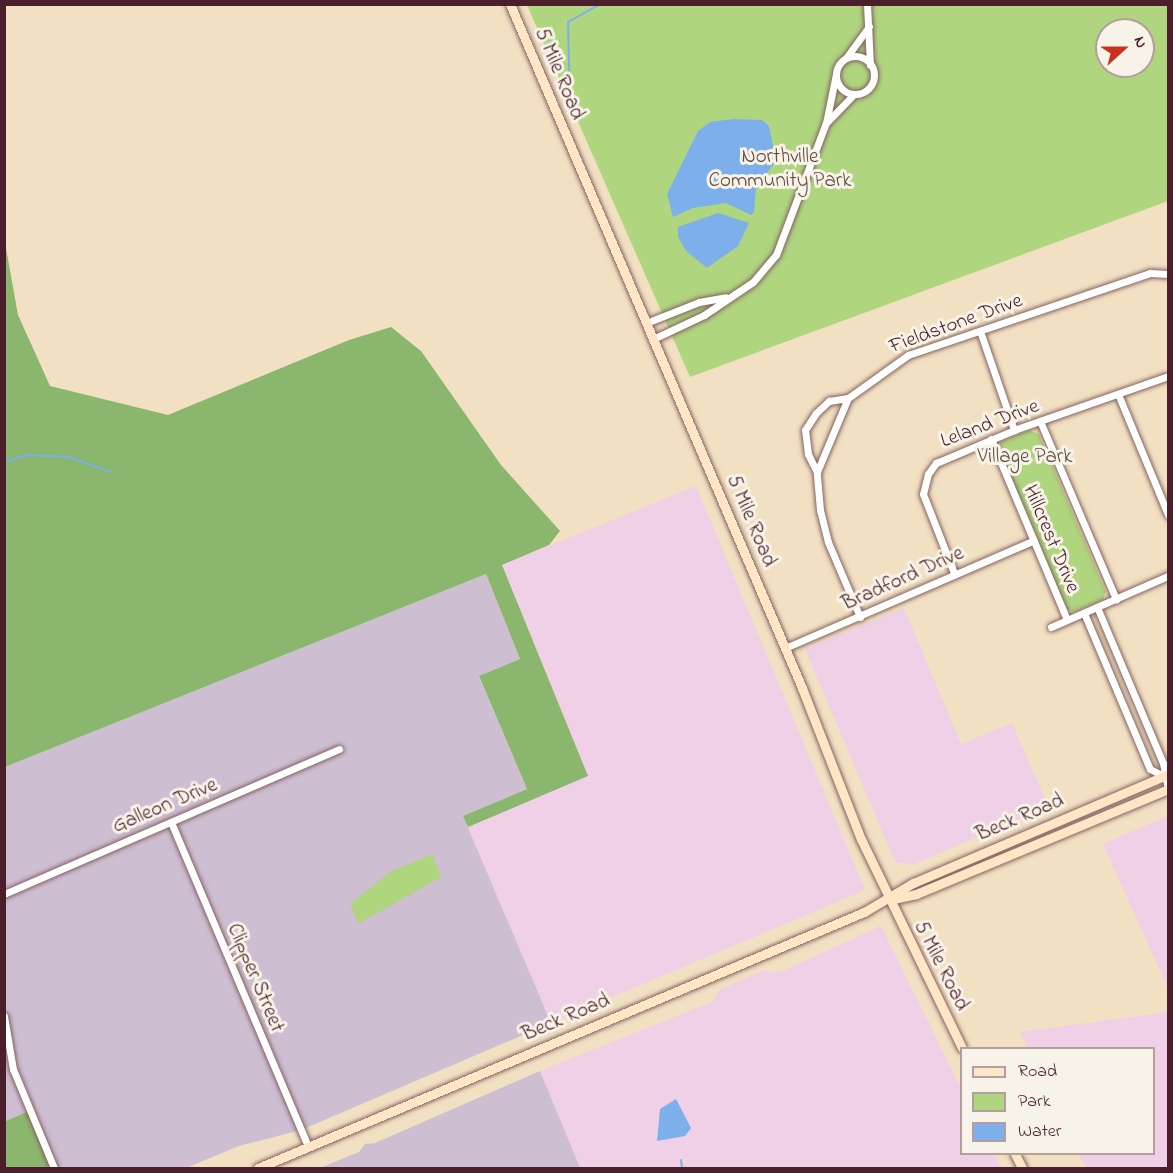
<!DOCTYPE html>
<html>
<head>
<meta charset="utf-8">
<style>
	body { margin:0 }
	#map { position:relative; width:1173px; height:1173px; overflow:hidden; background:#f2e0c3; font-family:"Indie Flower",sans-serif }
	div>[style] { position:absolute }
	.built>* { inset:0; background:#efd0e6 }
	.industrial>* { inset:0; background:#cdbed2 }
	.green>* { inset:0; background:#afd57f }
	.forest>* { inset:0; background:#8bb66e }
	.water>* { inset:0; background:#7db0ea }
	.stream>* { height:2px; margin:-1px; padding:0 1px; transform-origin:1px; border-radius:1px; background:#7db0ea }
	.roads { filter:drop-shadow(0 0 2px #856360) drop-shadow(0 0 2px #856360) }
	.street>* { height:7px; margin:-3.5px; padding:0 3.5px; transform-origin:3.5px; border-radius:3.5px; background:#fff }
	.street>.ring { margin:-3.5px; padding:0; box-sizing:content-box; background:none; border:7px solid #fff; border-radius:50% }
	.secondary>* { height:9px; margin:-4.5px; padding:0 4.5px; transform-origin:4.5px; border-radius:4.5px; background:#fee5c5 }
	span { translate:-50% -50%; white-space:nowrap; text-align:center; line-height:1.15; -webkit-text-stroke:6px #f7f3e8; paint-order:stroke }
	.street-label { font-size:21px; color:#4a1f2b }
	.park-label { font-size:21px; color:#634c40 }
	.frame { position:absolute; inset:0; border:6px solid #4a1f2b; pointer-events:none }
	.legend { position:absolute; left:960px; top:1047px; width:195px; height:108px; box-sizing:border-box; background:#f7f3e8; border:2px solid #b29e9c; margin:0; padding:8px 10px; list-style:none; font-size:18px; color:#4a1f2b }
	.legend li { display:flex; align-items:center; gap:12px; height:30px }
	.legend b { width:30px; border:2px solid #b29e9c }
	.north { position:absolute; left:1095px; top:18px; width:60px; height:60px; box-sizing:border-box; background:#f7f3e8; border:2px solid #b29e9c; border-radius:50%; rotate:69deg; font-size:16px; font-weight:700; line-height:24px; text-align:center; color:#4a1f2b }
	.north::after { content:''; display:block; margin:auto; width:21px; height:27px; background:#c8321e; clip-path:polygon(50% 0,100% 100%,50% 72%,0 100%) }
</style>
</head>
<body>
<div id="map">
	<div class="built">
		<i style="clip-path:polygon(696px 486px,865px 890px,551px 1023px,463px 816px,583px 763px,502px 565px)"></i>
		<i style="clip-path:polygon(904px 608px,961px 744px,1012px 723px,1048px 806px,912px 865px,895px 862px,805px 649px)"></i>
		<i style="clip-path:polygon(1168px 816px,1168px 989px,1103px 844px)"></i>
		<i style="clip-path:polygon(881px 926px,961px 1089px,962px 1154px,994px 1154px,1002px 1168px,580px 1168px,540px 1071px,714px 1001px,718px 991px,764px 970px,774px 973px,783px 971px)"></i>
		<i style="clip-path:polygon(1168px 1012px,1168px 1168px,1086px 1168px,1079px 1154px,1154px 1154px,1154px 1048px,1028px 1048px,1020px 1032px)"></i>
	</div>
	<div class="industrial">
		<i style="clip-path:polygon(486px 574px,520px 659px,479px 677px,527px 789px,463px 816px,551px 1023px,301px 1130px,239px 1146px,186px 1168px,54px 1168px,29px 1111px,5px 1122px,5px 767px)"></i>
		<i style="clip-path:polygon(540px 1071px,580px 1168px,320px 1168px,359px 1152px,365px 1144px,375px 1143px)"></i>
	</div>
	<div class="green">
		<i style="clip-path:polygon(evenodd,527px 5px,1168px 5px,1168px 201px,690px 377px,527px 5px,1107px 30px,1143px 30px,1143px 66px,1107px 66px,1107px 30px)"></i>
		<i style="clip-path:polygon(1029px 430px,1039px 434px,1106px 592px,1103px 600px,1074px 612px,1066px 609px,999px 450px,1000px 442px)"></i>
		<i style="clip-path:polygon(432px 854px,441px 877px,358px 924px,350px 904px,390px 872px)"></i>
	</div>
	<div class="forest">
		<i style="clip-path:polygon(4px 237px,18px 315px,50px 386px,168px 415px,349px 340px,391px 327px,421px 351px,501px 465px,560px 531px,549px 545px,502px 565px,588px 776px,468px 827px,463px 816px,527px 789px,479px 676px,520px 659px,486px 574px,5px 767px)"></i>
		<i style="clip-path:polygon(29px 1111px,54px 1168px,5px 1168px,4px 1122px)"></i>
	</div>
	<div class="water">
		<i style="clip-path:polygon(733px 119px,762px 120px,769px 126px,776px 161px,756px 188px,754px 212px,751px 215px,726px 203px,693px 208px,673px 217px,667px 194px,698px 131px,710px 122px)"></i>
		<i style="clip-path:polygon(718px 213px,749px 223px,738px 246px,707px 268px,686px 251px,678px 237px,678px 227px)"></i>
		<i style="clip-path:polygon(676px 1099px,691px 1128px,685px 1136px,657px 1141px,660px 1109px)"></i>
	</div>
	<div class="stream">
		<i style="left:570px;top:106px;width:84px;rotate:-91.4deg"></i>
		<i style="left:568px;top:22px;width:38px;rotate:-29deg"></i>
		<i style="left:4px;top:462px;width:24px;rotate:-17deg"></i>
		<i style="left:27px;top:455px;width:42px;rotate:2.7deg"></i>
		<i style="left:69px;top:457px;width:44px;rotate:20.1deg"></i>
		<i style="left:681px;top:1160px;width:8px;rotate:83deg"></i>
	</div>
	<div class="roads">
		<div class="street">
			<i style="left:867px;top:4px;width:61px;rotate:87.2deg"></i>
			<i class="ring" style="left:836px;top:56px;width:31px;height:31px"></i>
			<i style="left:846px;top:58px;width:39px;rotate:-54deg"></i>
			<i style="left:828px;top:121px;width:37px;rotate:-46deg"></i>
			<i style="left:646px;top:323px;width:57px;rotate:-21.6deg"></i>
			<i style="left:699px;top:302px;width:27px;rotate:-10deg"></i>
			<i style="left:980px;top:331px;width:105px;rotate:71deg"></i>
			<i style="left:653px;top:339px;width:56px;rotate:-25.2deg"></i>
			<i style="left:704px;top:315px;width:59px;rotate:-34deg"></i>
			<i style="left:753px;top:282px;width:35px;rotate:-50deg"></i>
			<i style="left:776px;top:255px;width:141px;rotate:-69.3deg"></i>
			<i style="left:826px;top:123px;width:50px;rotate:-78.5deg"></i>
			<i style="left:1118px;top:394px;width:131px;rotate:67.5deg"></i>
			<i style="left:1040px;top:421px;width:194px;rotate:66.9deg"></i>
			<i style="left:991px;top:439px;width:196px;rotate:67.2deg"></i>
			<i style="left:817px;top:472px;width:20px;rotate:-117deg"></i>
			<i style="left:808px;top:454px;width:24px;rotate:-97deg"></i>
			<i style="left:805px;top:430px;width:20px;rotate:-57deg"></i>
			<i style="left:816px;top:413px;width:18px;rotate:-43deg"></i>
			<i style="left:829px;top:401px;width:19px;rotate:-9deg"></i>
			<i style="left:954px;top:573px;width:85px;rotate:-111.4deg"></i>
			<i style="left:923px;top:494px;width:21px;rotate:-76deg"></i>
			<i style="left:928px;top:474px;width:14px;rotate:-54deg"></i>
			<i style="left:936px;top:463px;width:85px;rotate:-22.9deg"></i>
			<i style="left:1014px;top:430px;width:163px;rotate:-19.3deg"></i>
			<i style="left:1097px;top:607px;width:169px;rotate:67.1deg"></i>
			<i style="left:1163px;top:763px;width:25px;rotate:79deg"></i>
			<i style="left:1084px;top:613px;width:169px;rotate:67.1deg"></i>
			<i style="left:1150px;top:769px;width:16px;rotate:27deg"></i>
			<i style="left:860px;top:617px;width:82px;rotate:-113.1deg"></i>
			<i style="left:828px;top:542px;width:33px;rotate:-104deg"></i>
			<i style="left:820px;top:510px;width:38px;rotate:-95deg"></i>
			<i style="left:817px;top:472px;width:80px;rotate:-67.3deg"></i>
			<i style="left:848px;top:398px;width:74px;rotate:-35.6deg"></i>
			<i style="left:908px;top:355px;width:256px;rotate:-18.7deg"></i>
			<i style="left:1150px;top:273px;width:18px;rotate:3deg"></i>
			<i style="left:1051px;top:627px;width:128px;rotate:-23.6deg"></i>
			<i style="left:785px;top:648px;width:271px;rotate:-23.4deg"></i>
			<i style="left:171px;top:822px;width:353px;rotate:67.1deg"></i>
			<i style="left:4px;top:894px;width:365px;rotate:-23.4deg"></i>
			<i style="left:4px;top:1016px;width:54px;rotate:80.4deg"></i>
			<i style="left:13px;top:1069px;width:107px;rotate:67.5deg"></i>
		</div>
		<div class="secondary">
			<i style="left:510px;top:4px;width:744px;rotate:66.88deg"></i>
			<i style="left:802px;top:688px;width:162px;rotate:68.7deg"></i>
			<i style="left:861px;top:839px;width:232px;rotate:64.2deg"></i>
			<i style="left:893px;top:899px;width:24px;rotate:-12deg"></i>
			<i style="left:916px;top:894px;width:273px;rotate:-22.6deg"></i>
			<i style="left:1015px;top:1154px;width:16px;rotate:63deg"></i>
			<i style="left:258px;top:1168px;width:658px;rotate:-22.9deg"></i>
			<i style="left:864px;top:912px;width:57px;rotate:-30.6deg"></i>
			<i style="left:913px;top:883px;width:277px;rotate:-23.1deg"></i>
		</div>
	</div>
	<div class="street-label">
		<span style="left:559px;top:74px;rotate:67deg">5 Mile Road</span>
		<span style="left:956px;top:324px;rotate:-20deg">Fieldstone Drive</span>
		<span style="left:990px;top:424px;rotate:-21deg">Leland Drive</span>
		<span style="left:751px;top:521px;rotate:67deg">5 Mile Road</span>
		<span style="left:1051px;top:539px;rotate:67deg">Hillcrest Drive</span>
		<span style="left:903px;top:579px;rotate:-24deg">Bradford Drive</span>
		<span style="left:165px;top:806px;rotate:-23deg">Galleon Drive</span>
		<span style="left:1020px;top:818px;rotate:-23deg">Beck Road</span>
		<span style="left:941px;top:966px;rotate:63deg">5 Mile Road</span>
		<span style="left:255px;top:978px;rotate:67deg">Clipper Street</span>
		<span style="left:566px;top:1018px;rotate:-23deg">Beck Road</span>
	</div>
	<div class="park-label">
		<span style="left:780px;top:169px">Northville<br>Community Park</span>
		<span style="left:1025px;top:457px">Village Park</span>
	</div>
	<div class="frame"></div>
	<ul class="legend">
	<li><b style="height:8px;background:#fee5c5"></b>Road</li>
	<li><b style="height:16px;background:#afd57f"></b>Park</li>
	<li><b style="height:16px;background:#7db0ea"></b>Water</li>
	</ul>
	<div class="north">N</div>
</div>
</body>
</html>
